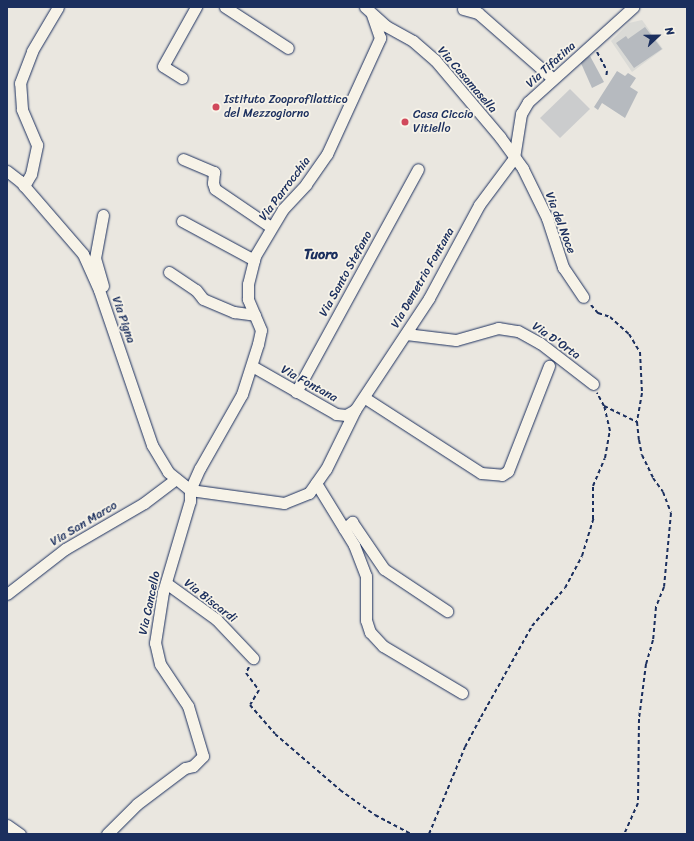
<!DOCTYPE html>
<html>
<head>
<meta charset="utf-8">
<style>
	body { margin:0 }
	#map { position:relative; width:694px; height:841px; overflow:hidden; background:#eae7e0; font-family:Sriracha,sans-serif }
	div>[style] { position:absolute }
	.built>* { inset:0; background:#dadad6 }
	.green>* { inset:0; background:#cbcccd }
	.building>* { inset:0; background:#b6babf }
	.path>* { height:2px; margin-top:-1px; transform-origin:0; background:repeating-linear-gradient(90deg,#1b2f5e 0 4px,transparent 0 7px) }
	.roads { filter:drop-shadow(0 0 1px #1b2f5e) drop-shadow(0 0 1px #1b2f5e) }
	.minor>* { height:11px; margin:-5.5px; padding:0 5.5px; transform-origin:5.5px; border-radius:5.5px; background:#f7f3e8 }
	.dots>* { width:11px; height:11px; translate:-50% -50%; box-sizing:border-box; border:2px solid #f7f3e8; border-radius:50% }
	span { translate:-50% -50%; white-space:nowrap; text-align:center; line-height:1.15; -webkit-text-stroke:3.5px #f7f3e8; paint-order:stroke }
	.street-label { font-size:12px; color:#1b2f5e }
	.poi-label { font-size:12px; color:#1b2f5e }
	.left { translate:0 -50%; text-align:left }
	.quarter-label { font-size:14px; color:#1b2f5e; font-weight:700 }
	.frame { position:absolute; inset:0; border:8px solid #1b2f5e; pointer-events:none }
	.north { position:absolute; left:638px; top:16px; width:40px; height:40px; -webkit-text-stroke:3px #f7f3e8; paint-order:stroke; rotate:68deg; font-size:11px; font-weight:700; line-height:16px; text-align:center; color:#1b2f5e }
	.north::after { content:''; display:block; margin:auto; width:14px; height:18px; background:#1b2f5e; clip-path:polygon(50% 0,100% 100%,50% 72%,0 100%) }
</style>
</head>
<body>
<div id="map">
	<div class="built">
		<i style="clip-path:polygon(642px 20px,663px 49px,632px 72px,611px 41px,629px 23px)"></i>
	</div>
	<div class="green">
		<i style="clip-path:polygon(570px 89px,590px 109px,560px 138px,540px 118px)"></i>
	</div>
	<div class="building">
		<i style="clip-path:polygon(645px 27px,662px 49px,634px 68px,616px 43px,626px 36px,628px 39px)"></i>
		<i style="clip-path:polygon(590px 56px,604px 82px,592px 88px,580px 61px)"></i>
		<i style="clip-path:polygon(617px 71px,625px 76px,628px 73px,636px 78px,630px 87px,638px 92px,625px 118px,602px 103px,598px 110px,594px 107px)"></i>
	</div>
	<div class="path">
		<i style="left:597px;top:52px;width:21px;rotate:62deg"></i>
		<i style="left:607px;top:71px;width:7px;rotate:98deg"></i>
		<i style="left:591px;top:305px;width:11px;rotate:49deg"></i>
		<i style="left:598px;top:313px;width:13px;rotate:18deg"></i>
		<i style="left:610px;top:317px;width:25px;rotate:42deg"></i>
		<i style="left:629px;top:334px;width:21px;rotate:59deg"></i>
		<i style="left:640px;top:352px;width:41px;rotate:87.2deg"></i>
		<i style="left:642px;top:393px;width:29px;rotate:100deg"></i>
		<i style="left:637px;top:422px;width:18px;rotate:84deg"></i>
		<i style="left:639px;top:440px;width:15px;rotate:79deg"></i>
		<i style="left:642px;top:455px;width:25px;rotate:64deg"></i>
		<i style="left:653px;top:478px;width:17px;rotate:54deg"></i>
		<i style="left:663px;top:492px;width:22px;rotate:69deg"></i>
		<i style="left:671px;top:513px;width:74px;rotate:95.4deg"></i>
		<i style="left:664px;top:587px;width:22px;rotate:112deg"></i>
		<i style="left:656px;top:607px;width:33px;rotate:95deg"></i>
		<i style="left:653px;top:640px;width:25px;rotate:106deg"></i>
		<i style="left:646px;top:664px;width:55px;rotate:97.3deg"></i>
		<i style="left:639px;top:719px;width:84px;rotate:90.7deg"></i>
		<i style="left:638px;top:803px;width:34px;rotate:114deg"></i>
		<i style="left:604px;top:406px;width:37px;rotate:26deg"></i>
		<i style="left:249px;top:667px;width:7px;rotate:117deg"></i>
		<i style="left:246px;top:673px;width:21px;rotate:53deg"></i>
		<i style="left:259px;top:690px;width:17px;rotate:121deg"></i>
		<i style="left:250px;top:705px;width:38px;rotate:49deg"></i>
		<i style="left:275px;top:734px;width:86px;rotate:40.7deg"></i>
		<i style="left:340px;top:790px;width:43px;rotate:35.5deg"></i>
		<i style="left:375px;top:815px;width:41px;rotate:27.8deg"></i>
		<i style="left:429px;top:834px;width:94px;rotate:-67.5deg"></i>
		<i style="left:465px;top:747px;width:34px;rotate:-62deg"></i>
		<i style="left:481px;top:717px;width:104px;rotate:-60.7deg"></i>
		<i style="left:532px;top:626px;width:50px;rotate:-49deg"></i>
		<i style="left:565px;top:588px;width:36px;rotate:-62deg"></i>
		<i style="left:582px;top:556px;width:39px;rotate:-73deg"></i>
		<i style="left:593px;top:519px;width:33px;rotate:-90deg"></i>
		<i style="left:593px;top:486px;width:30px;rotate:-67deg"></i>
		<i style="left:605px;top:458px;width:27px;rotate:-80deg"></i>
		<i style="left:610px;top:431px;width:26px;rotate:-103deg"></i>
		<i style="left:604px;top:406px;width:15px;rotate:-118deg"></i>
	</div>
	<div class="roads">
		<div class="minor">
			<i style="left:225px;top:7px;width:75px;rotate:33.1deg"></i>
			<i style="left:365px;top:7px;width:28px;rotate:42deg"></i>
			<i style="left:386px;top:26px;width:31px;rotate:29deg"></i>
			<i style="left:413px;top:41px;width:29px;rotate:41deg"></i>
			<i style="left:435px;top:60px;width:101px;rotate:49.8deg"></i>
			<i style="left:500px;top:137px;width:39px;rotate:54deg"></i>
			<i style="left:523px;top:169px;width:55px;rotate:63.9deg"></i>
			<i style="left:547px;top:218px;width:52px;rotate:71.9deg"></i>
			<i style="left:563px;top:267px;width:36px;rotate:56deg"></i>
			<i style="left:463px;top:9px;width:16px;rotate:15deg"></i>
			<i style="left:478px;top:13px;width:98px;rotate:41.3deg"></i>
			<i style="left:182px;top:78px;width:22px;rotate:-148deg"></i>
			<i style="left:163px;top:66px;width:68px;rotate:-60.8deg"></i>
			<i style="left:514px;top:158px;width:45px;rotate:-81deg"></i>
			<i style="left:521px;top:114px;width:14px;rotate:-60deg"></i>
			<i style="left:528px;top:102px;width:142px;rotate:-42.1deg"></i>
			<i style="left:183px;top:159px;width:34px;rotate:23deg"></i>
			<i style="left:214px;top:172px;width:11px;rotate:95deg"></i>
			<i style="left:213px;top:183px;width:6px;rotate:72deg"></i>
			<i style="left:215px;top:189px;width:68px;rotate:34.2deg"></i>
			<i style="left:7px;top:171px;width:16px;rotate:38deg"></i>
			<i style="left:20px;top:181px;width:96px;rotate:49.2deg"></i>
			<i style="left:83px;top:254px;width:39px;rotate:66deg"></i>
			<i style="left:99px;top:290px;width:164px;rotate:71.1deg"></i>
			<i style="left:152px;top:445px;width:31px;rotate:59deg"></i>
			<i style="left:168px;top:472px;width:28px;rotate:39deg"></i>
			<i style="left:190px;top:490px;width:95px;rotate:7.9deg"></i>
			<i style="left:284px;top:503px;width:27px;rotate:-22deg"></i>
			<i style="left:309px;top:493px;width:29px;rotate:-55deg"></i>
			<i style="left:326px;top:469px;width:66px;rotate:-63.8deg"></i>
			<i style="left:355px;top:410px;width:134px;rotate:-56.5deg"></i>
			<i style="left:429px;top:298px;width:106px;rotate:-61.7deg"></i>
			<i style="left:479px;top:205px;width:59px;rotate:-53.3deg"></i>
			<i style="left:24px;top:186px;width:14px;rotate:-60deg"></i>
			<i style="left:31px;top:174px;width:30px;rotate:-78deg"></i>
			<i style="left:37px;top:145px;width:39px;rotate:-113deg"></i>
			<i style="left:22px;top:109px;width:26px;rotate:-94deg"></i>
			<i style="left:20px;top:83px;width:34px;rotate:-69deg"></i>
			<i style="left:32px;top:51px;width:51px;rotate:-59.4deg"></i>
			<i style="left:103px;top:215px;width:44px;rotate:100.5deg"></i>
			<i style="left:95px;top:258px;width:29px;rotate:74deg"></i>
			<i style="left:182px;top:221px;width:82px;rotate:28.4deg"></i>
			<i style="left:169px;top:272px;width:32px;rotate:34deg"></i>
			<i style="left:196px;top:290px;width:11px;rotate:52deg"></i>
			<i style="left:203px;top:299px;width:34px;rotate:23deg"></i>
			<i style="left:234px;top:312px;width:21px;rotate:8deg"></i>
			<i style="left:406px;top:334px;width:50px;rotate:6.8deg"></i>
			<i style="left:456px;top:340px;width:44px;rotate:-15.9deg"></i>
			<i style="left:498px;top:328px;width:20px;rotate:9deg"></i>
			<i style="left:518px;top:331px;width:25px;rotate:29deg"></i>
			<i style="left:540px;top:343px;width:67px;rotate:37.7deg"></i>
			<i style="left:252px;top:366px;width:97px;rotate:29.7deg"></i>
			<i style="left:336px;top:414px;width:10px;rotate:6deg"></i>
			<i style="left:346px;top:415px;width:10px;rotate:-29deg"></i>
			<i style="left:296px;top:392px;width:254px;rotate:-61.3deg"></i>
			<i style="left:365px;top:398px;width:138px;rotate:32.9deg"></i>
			<i style="left:481px;top:473px;width:21px;rotate:5deg"></i>
			<i style="left:502px;top:475px;width:7px;rotate:-34deg"></i>
			<i style="left:508px;top:471px;width:113px;rotate:-68.7deg"></i>
			<i style="left:316px;top:483px;width:73px;rotate:58.5deg"></i>
			<i style="left:354px;top:545px;width:33px;rotate:69deg"></i>
			<i style="left:366px;top:576px;width:44px;rotate:90deg"></i>
			<i style="left:366px;top:620px;width:13px;rotate:72deg"></i>
			<i style="left:370px;top:632px;width:19px;rotate:47deg"></i>
			<i style="left:383px;top:646px;width:92px;rotate:30.7deg"></i>
			<i style="left:344px;top:529px;width:11px;rotate:-41deg"></i>
			<i style="left:352px;top:522px;width:57px;rotate:55.8deg"></i>
			<i style="left:384px;top:569px;width:76px;rotate:33.7deg"></i>
			<i style="left:166px;top:583px;width:62px;rotate:35.8deg"></i>
			<i style="left:216px;top:619px;width:54px;rotate:46.5deg"></i>
			<i style="left:7px;top:594px;width:73px;rotate:-37.8deg"></i>
			<i style="left:65px;top:549px;width:91px;rotate:-30.2deg"></i>
			<i style="left:144px;top:503px;width:40px;rotate:-37deg"></i>
			<i style="left:7px;top:825px;width:16px;rotate:35deg"></i>
			<i style="left:107px;top:834px;width:42px;rotate:-45deg"></i>
			<i style="left:137px;top:804px;width:60px;rotate:-36.9deg"></i>
			<i style="left:185px;top:768px;width:8px;rotate:-14deg"></i>
			<i style="left:193px;top:766px;width:14px;rotate:-45deg"></i>
			<i style="left:203px;top:756px;width:52px;rotate:-106.7deg"></i>
			<i style="left:188px;top:706px;width:50px;rotate:-123.7deg"></i>
			<i style="left:160px;top:664px;width:22px;rotate:-103deg"></i>
			<i style="left:155px;top:643px;width:52px;rotate:-81.1deg"></i>
			<i style="left:163px;top:592px;width:95px;rotate:-73.5deg"></i>
			<i style="left:190px;top:501px;width:11px;rotate:-90deg"></i>
			<i style="left:190px;top:490px;width:24px;rotate:-66deg"></i>
			<i style="left:200px;top:468px;width:85px;rotate:-60.4deg"></i>
			<i style="left:242px;top:394px;width:52px;rotate:-72.3deg"></i>
			<i style="left:258px;top:344px;width:14px;rotate:-78deg"></i>
			<i style="left:261px;top:330px;width:34px;rotate:-113deg"></i>
			<i style="left:248px;top:299px;width:15px;rotate:-90deg"></i>
			<i style="left:248px;top:284px;width:29px;rotate:-76deg"></i>
			<i style="left:255px;top:256px;width:55px;rotate:-59.2deg"></i>
			<i style="left:283px;top:209px;width:34px;rotate:-47deg"></i>
			<i style="left:306px;top:184px;width:37px;rotate:-55deg"></i>
			<i style="left:327px;top:154px;width:128px;rotate:-65.4deg"></i>
			<i style="left:380px;top:38px;width:24px;rotate:-109deg"></i>
		</div>
	</div>
	<div class="dots">
		<i style="left:216px;top:107px;background:#d1495b"></i>
		<i style="left:405px;top:122px;background:#d1495b"></i>
	</div>
	<div class="street-label">
		<span style="left:551px;top:65px;rotate:-42deg">Via Tifatina</span>
		<span style="left:467px;top:80px;rotate:49deg">Via Casamasella</span>
		<span style="left:285px;top:189px;rotate:-53deg">Via Parrocchia</span>
		<span style="left:560px;top:223px;rotate:69deg">Via del Noce</span>
		<span style="left:346px;top:274px;rotate:-61deg">Via Santo Stefano</span>
		<span style="left:423px;top:278px;rotate:-60deg">Via Demetrio Fontana</span>
		<span style="left:123px;top:320px;rotate:71deg">Via Pigna</span>
		<span style="left:556px;top:341px;rotate:35deg">Via D'Orta</span>
		<span style="left:309px;top:384px;rotate:29deg">Via Fontana</span>
		<span style="left:84px;top:524px;rotate:-31deg">Via San Marco</span>
		<span style="left:210px;top:601px;rotate:38deg">Via Biscardi</span>
		<span style="left:150px;top:603px;rotate:-78deg">Via Cancello</span>
	</div>
	<div class="poi-label">
		<span class="left" style="left:224px;top:107px">Istituto Zooprofilattico<br>del Mezzogiorno</span>
		<span class="left" style="left:413px;top:122px">Casa Ciccio<br>Vitiello</span>
	</div>
	<div class="quarter-label">
		<span style="left:321px;top:255px">Tuoro</span>
	</div>
	<div class="frame"></div>
	<div class="north">N</div>
</div>
</body>
</html>
